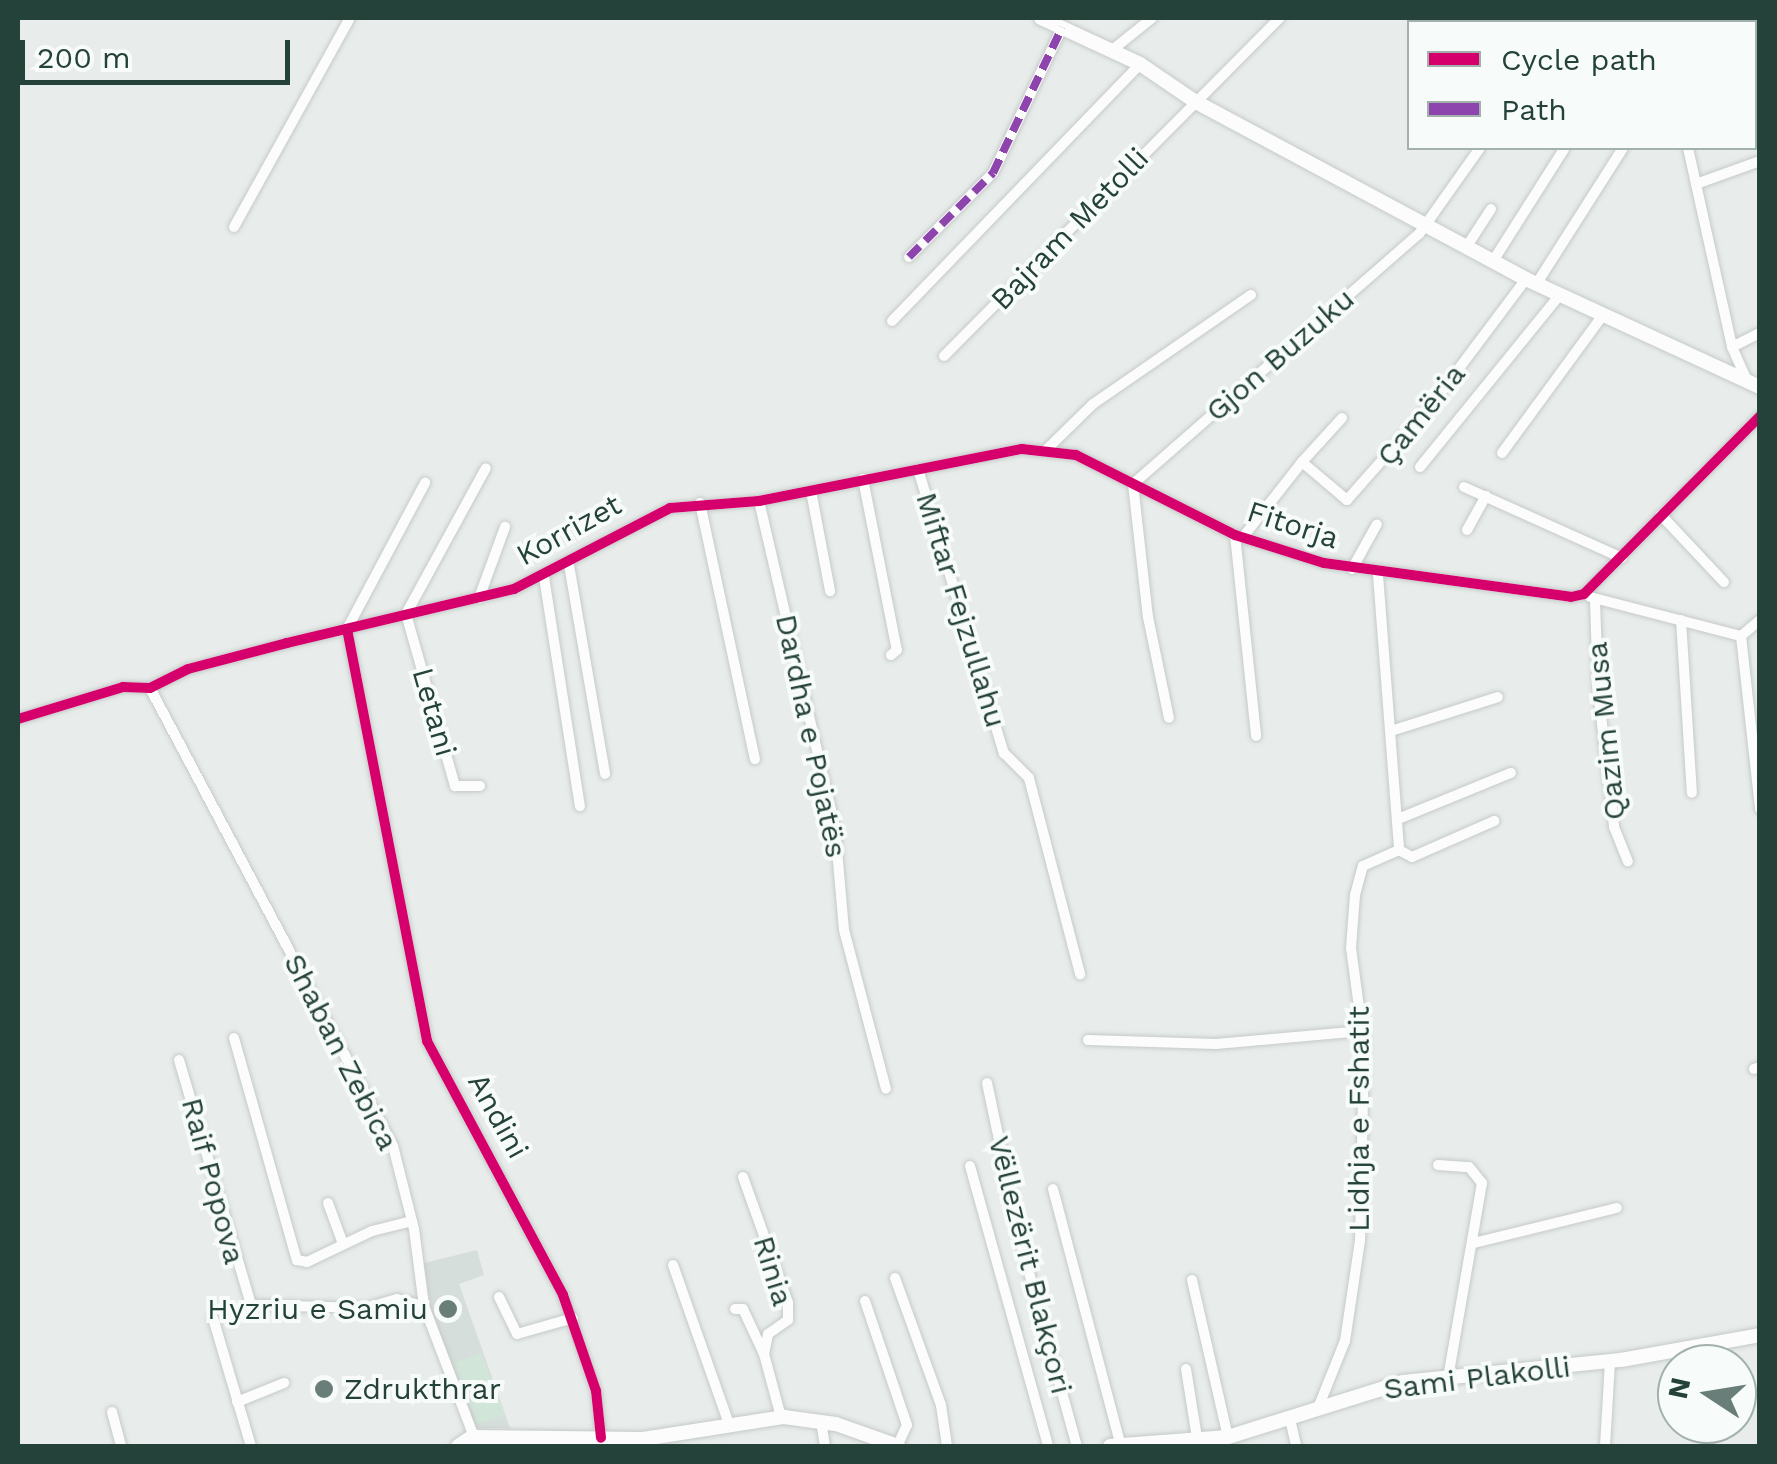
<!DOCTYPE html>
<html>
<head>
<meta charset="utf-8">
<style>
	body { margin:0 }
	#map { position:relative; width:1777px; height:1464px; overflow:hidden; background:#e8edeb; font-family:"Work Sans",sans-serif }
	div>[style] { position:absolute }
	.built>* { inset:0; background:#d6dedb }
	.green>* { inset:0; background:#d1e6d8 }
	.roads { filter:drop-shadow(0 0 2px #c5cac8) drop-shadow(0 0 2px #c5cac8) }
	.street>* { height:10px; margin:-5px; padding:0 5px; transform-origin:5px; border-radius:5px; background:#fcfcfc }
	.secondary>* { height:14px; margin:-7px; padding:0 7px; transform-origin:7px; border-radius:7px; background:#fcfcfc }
	.quiet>* { height:8px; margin-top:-4px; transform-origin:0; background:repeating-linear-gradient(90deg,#8e44ad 0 15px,transparent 0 23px) }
	.cycleway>* { height:10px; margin:-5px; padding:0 5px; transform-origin:5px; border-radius:5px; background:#d6006c }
	.dots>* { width:28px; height:28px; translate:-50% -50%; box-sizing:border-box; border:5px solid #f7fbf9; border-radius:50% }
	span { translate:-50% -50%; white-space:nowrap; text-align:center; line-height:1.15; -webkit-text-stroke:8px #f7fbf9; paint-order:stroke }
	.street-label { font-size:30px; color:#24423a }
	.poi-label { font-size:30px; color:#24423a }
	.right { translate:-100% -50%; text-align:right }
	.left { translate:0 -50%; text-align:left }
	.frame { position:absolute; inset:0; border:20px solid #24423a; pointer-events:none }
	.legend { position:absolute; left:1407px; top:20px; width:350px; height:130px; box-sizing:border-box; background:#f7fbf9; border:2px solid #a3b1ad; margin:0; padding:12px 18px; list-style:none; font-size:30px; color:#24423a }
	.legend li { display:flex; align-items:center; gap:20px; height:50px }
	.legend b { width:50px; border:2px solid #a3b1ad }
	.north { position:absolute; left:1657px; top:1344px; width:100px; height:100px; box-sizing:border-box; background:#f7fbf9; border:2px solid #a3b1ad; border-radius:50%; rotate:282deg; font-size:28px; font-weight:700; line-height:40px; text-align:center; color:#24423a }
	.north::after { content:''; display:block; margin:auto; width:35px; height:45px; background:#697e78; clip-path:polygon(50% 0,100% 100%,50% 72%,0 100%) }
	.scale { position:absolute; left:20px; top:40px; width:270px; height:45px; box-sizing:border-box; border:5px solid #24423a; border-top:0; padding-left:12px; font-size:30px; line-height:35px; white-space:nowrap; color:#24423a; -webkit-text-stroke:8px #f7fbf9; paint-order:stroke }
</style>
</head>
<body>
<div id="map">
	<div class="built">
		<i style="clip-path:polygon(477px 1250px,484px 1275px,459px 1284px,510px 1428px,475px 1428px,431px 1309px,424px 1263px)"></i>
	</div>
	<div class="green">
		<i style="clip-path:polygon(481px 1353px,505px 1415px,478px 1424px,453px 1364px)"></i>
	</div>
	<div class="roads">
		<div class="street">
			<i style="left:1590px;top:18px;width:6px;rotate:39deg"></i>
			<i style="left:1666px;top:22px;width:4px;rotate:-76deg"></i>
			<i style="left:1111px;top:51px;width:53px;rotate:-38.8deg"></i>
			<i style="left:1688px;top:148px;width:204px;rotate:77.5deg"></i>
			<i style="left:1732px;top:347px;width:37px;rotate:66deg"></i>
			<i style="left:1696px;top:184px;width:68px;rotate:-19.8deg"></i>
			<i style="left:234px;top:227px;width:239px;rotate:-61deg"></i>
			<i style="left:1467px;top:246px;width:44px;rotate:-57deg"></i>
			<i style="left:909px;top:257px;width:119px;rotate:-45deg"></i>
			<i style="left:993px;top:173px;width:161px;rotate:-64.6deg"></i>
			<i style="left:1493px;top:261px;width:133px;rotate:-57.6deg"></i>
			<i style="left:1537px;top:283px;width:160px;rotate:-57.5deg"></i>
			<i style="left:892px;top:321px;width:357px;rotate:-46deg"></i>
			<i style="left:1732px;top:347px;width:31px;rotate:-27deg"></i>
			<i style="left:944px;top:356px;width:477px;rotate:-45.2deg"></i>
			<i style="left:1342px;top:418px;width:59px;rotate:132.3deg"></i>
			<i style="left:1302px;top:462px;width:59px;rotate:40.2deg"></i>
			<i style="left:1347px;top:500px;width:135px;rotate:-48.6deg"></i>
			<i style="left:1436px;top:399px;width:150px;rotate:-53.1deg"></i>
			<i style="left:1047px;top:449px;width:64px;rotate:-44.4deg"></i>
			<i style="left:1093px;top:404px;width:192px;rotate:-34.6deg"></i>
			<i style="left:1502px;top:453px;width:171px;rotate:-53.8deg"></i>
			<i style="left:1420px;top:467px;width:222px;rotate:-50.9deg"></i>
			<i style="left:918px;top:469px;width:297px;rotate:73.2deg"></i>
			<i style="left:1004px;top:753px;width:35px;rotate:45deg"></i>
			<i style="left:1029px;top:778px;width:203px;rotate:75.4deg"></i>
			<i style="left:863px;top:479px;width:174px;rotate:78.8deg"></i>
			<i style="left:897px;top:650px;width:8px;rotate:140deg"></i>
			<i style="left:1133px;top:484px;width:380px;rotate:-41.2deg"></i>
			<i style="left:1419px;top:234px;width:105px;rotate:-54.7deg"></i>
			<i style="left:1133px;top:484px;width:134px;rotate:83.6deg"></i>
			<i style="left:1148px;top:617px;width:103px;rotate:78.3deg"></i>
			<i style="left:1464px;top:487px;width:173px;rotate:24.2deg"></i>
			<i style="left:811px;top:491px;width:102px;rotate:79.2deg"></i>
			<i style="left:759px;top:501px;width:335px;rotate:76.9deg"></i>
			<i style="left:835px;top:827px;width:103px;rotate:85deg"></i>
			<i style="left:844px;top:930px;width:164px;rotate:75.2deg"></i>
			<i style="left:700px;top:503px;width:262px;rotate:77.9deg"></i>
			<i style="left:1661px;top:515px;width:92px;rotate:46.8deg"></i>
			<i style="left:1467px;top:530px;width:39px;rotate:-61deg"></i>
			<i style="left:1235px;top:535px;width:202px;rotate:84deg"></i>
			<i style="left:1243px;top:537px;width:95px;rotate:-51.8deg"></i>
			<i style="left:569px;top:565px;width:212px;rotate:80.2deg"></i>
			<i style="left:1352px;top:569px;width:51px;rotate:-60.9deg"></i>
			<i style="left:1378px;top:575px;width:276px;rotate:85.6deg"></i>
			<i style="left:544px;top:577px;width:232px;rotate:81.1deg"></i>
			<i style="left:1590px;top:597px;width:156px;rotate:14.5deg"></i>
			<i style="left:479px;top:598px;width:76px;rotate:-69.9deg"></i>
			<i style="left:1595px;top:600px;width:90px;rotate:88.1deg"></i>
			<i style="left:1598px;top:690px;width:138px;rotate:83.3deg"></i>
			<i style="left:1614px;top:827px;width:37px;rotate:68deg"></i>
			<i style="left:406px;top:614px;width:179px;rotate:74.1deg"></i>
			<i style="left:455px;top:786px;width:25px"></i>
			<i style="left:406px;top:614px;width:166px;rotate:-61.3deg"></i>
			<i style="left:1681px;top:620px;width:173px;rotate:86.4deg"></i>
			<i style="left:347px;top:629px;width:420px;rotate:79deg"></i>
			<i style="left:427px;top:1041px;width:288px;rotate:61.8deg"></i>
			<i style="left:563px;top:1295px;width:102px;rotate:71deg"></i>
			<i style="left:596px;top:1391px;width:47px;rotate:83.9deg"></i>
			<i style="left:347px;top:629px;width:166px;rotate:-61.9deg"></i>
			<i style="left:1741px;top:636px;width:174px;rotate:83.7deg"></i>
			<i style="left:1741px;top:636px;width:25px;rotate:-40deg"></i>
			<i style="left:150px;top:688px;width:518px;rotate:62.05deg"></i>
			<i style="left:393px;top:1146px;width:86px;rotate:75.8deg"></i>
			<i style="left:414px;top:1229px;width:78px;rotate:82.6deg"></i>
			<i style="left:424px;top:1306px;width:140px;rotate:69.1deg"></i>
			<i style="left:18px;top:719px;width:110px;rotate:-16.9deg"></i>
			<i style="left:123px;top:687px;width:27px;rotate:2deg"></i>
			<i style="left:150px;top:688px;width:42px;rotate:-26.6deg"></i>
			<i style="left:188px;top:669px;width:102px;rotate:-14.7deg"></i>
			<i style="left:287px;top:643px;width:233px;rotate:-13.4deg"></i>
			<i style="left:514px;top:589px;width:176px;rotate:-27.4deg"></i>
			<i style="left:670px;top:508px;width:89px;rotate:-4.5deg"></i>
			<i style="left:759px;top:501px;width:268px;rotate:-11.2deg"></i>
			<i style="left:1022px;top:449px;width:54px;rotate:6.3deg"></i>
			<i style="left:1076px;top:455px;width:178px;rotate:26.7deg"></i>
			<i style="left:1235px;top:535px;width:93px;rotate:17.5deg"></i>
			<i style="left:1324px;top:563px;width:249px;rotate:7.8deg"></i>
			<i style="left:1571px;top:597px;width:13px;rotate:-13deg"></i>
			<i style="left:1584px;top:594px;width:250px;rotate:-45.3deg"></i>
			<i style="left:1391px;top:731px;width:112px;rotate:-17.6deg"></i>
			<i style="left:1398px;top:819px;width:122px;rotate:-22.2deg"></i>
			<i style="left:1399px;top:850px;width:15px;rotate:28deg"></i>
			<i style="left:1412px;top:857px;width:90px;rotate:-23.7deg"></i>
			<i style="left:234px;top:1038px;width:231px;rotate:74.2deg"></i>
			<i style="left:297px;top:1260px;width:10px;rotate:11deg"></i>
			<i style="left:307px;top:1262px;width:72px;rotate:-25.5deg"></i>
			<i style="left:372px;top:1231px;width:41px;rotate:-14deg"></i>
			<i style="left:1088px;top:1040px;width:128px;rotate:1.8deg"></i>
			<i style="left:1216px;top:1044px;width:147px;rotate:-5.1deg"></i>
			<i style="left:179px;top:1060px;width:255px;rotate:73.6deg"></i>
			<i style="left:251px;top:1305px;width:115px;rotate:1.5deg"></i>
			<i style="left:366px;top:1308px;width:32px;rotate:-16deg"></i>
			<i style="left:397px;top:1299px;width:28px;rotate:15deg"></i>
			<i style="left:1754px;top:1069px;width:6px;rotate:-18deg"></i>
			<i style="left:987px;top:1083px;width:168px;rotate:78deg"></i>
			<i style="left:1022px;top:1247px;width:206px;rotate:74.6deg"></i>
			<i style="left:1438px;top:1165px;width:31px;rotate:4deg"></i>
			<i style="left:1469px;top:1167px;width:21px;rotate:51deg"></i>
			<i style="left:1482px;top:1183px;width:198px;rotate:99.9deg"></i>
			<i style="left:970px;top:1166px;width:291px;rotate:74.4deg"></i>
			<i style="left:743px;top:1177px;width:134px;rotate:70.3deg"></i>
			<i style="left:788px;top:1303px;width:17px;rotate:90deg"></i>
			<i style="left:788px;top:1320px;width:24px;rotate:145deg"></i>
			<i style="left:768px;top:1334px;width:20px;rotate:101deg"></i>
			<i style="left:1053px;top:1189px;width:266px;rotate:75.2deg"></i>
			<i style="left:328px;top:1203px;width:44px;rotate:69.9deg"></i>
			<i style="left:1474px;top:1243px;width:147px;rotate:-13.8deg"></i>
			<i style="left:673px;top:1265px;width:169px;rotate:70.6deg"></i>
			<i style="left:895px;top:1278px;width:135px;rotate:70.1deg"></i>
			<i style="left:941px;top:1405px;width:41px;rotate:81.7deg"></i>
			<i style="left:1192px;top:1280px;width:161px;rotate:77.1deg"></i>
			<i style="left:499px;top:1297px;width:41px;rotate:64.1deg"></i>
			<i style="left:517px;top:1334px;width:58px;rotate:-15.9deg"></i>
			<i style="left:865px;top:1301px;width:131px;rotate:71.3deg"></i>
			<i style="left:907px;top:1425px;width:23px;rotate:115deg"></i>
			<i style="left:735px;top:1309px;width:8px"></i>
			<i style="left:743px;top:1309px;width:50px;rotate:65deg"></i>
			<i style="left:764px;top:1354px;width:65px;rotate:74.9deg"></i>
			<i style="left:213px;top:1318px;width:134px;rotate:73.5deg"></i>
			<i style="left:1186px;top:1369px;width:70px;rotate:80.9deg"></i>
			<i style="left:237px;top:1402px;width:51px;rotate:-22deg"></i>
			<i style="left:1318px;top:1408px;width:72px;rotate:-68.1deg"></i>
			<i style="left:1345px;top:1341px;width:101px;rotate:-81.5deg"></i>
			<i style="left:1360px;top:1241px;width:197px;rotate:-88.8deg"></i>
			<i style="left:1364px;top:1044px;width:97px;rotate:-97.7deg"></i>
			<i style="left:1351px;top:948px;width:53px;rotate:-85.7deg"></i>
			<i style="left:1355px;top:895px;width:30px;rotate:-75deg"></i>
			<i style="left:1363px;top:866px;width:39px;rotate:-24deg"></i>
			<i style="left:112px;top:1412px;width:35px;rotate:75deg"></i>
			<i style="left:1290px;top:1419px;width:28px;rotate:77deg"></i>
			<i style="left:821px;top:1421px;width:25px;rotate:81deg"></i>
			<i style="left:1605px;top:1446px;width:85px;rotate:-86.6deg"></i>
		</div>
		<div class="secondary">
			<i style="left:1041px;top:18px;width:109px;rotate:24.9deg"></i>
			<i style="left:1140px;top:64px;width:68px;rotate:34.2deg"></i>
			<i style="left:1196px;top:102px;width:374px;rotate:28.2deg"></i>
			<i style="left:1526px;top:279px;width:258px;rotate:24.8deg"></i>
			<i style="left:458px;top:1446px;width:17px;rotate:-33deg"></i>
			<i style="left:472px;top:1437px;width:171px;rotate:0.7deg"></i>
			<i style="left:643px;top:1439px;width:143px;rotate:-8.9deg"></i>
			<i style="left:784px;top:1417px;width:52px;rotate:7.7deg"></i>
			<i style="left:836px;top:1424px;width:66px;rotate:19.5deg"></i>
			<i style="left:1110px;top:1446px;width:118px;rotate:-4.4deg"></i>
			<i style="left:1228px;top:1437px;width:183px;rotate:-17.4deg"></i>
			<i style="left:1403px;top:1382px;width:219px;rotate:-5.8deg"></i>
			<i style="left:1621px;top:1360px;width:141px;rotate:-10.2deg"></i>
		</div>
	</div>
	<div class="quiet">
		<i style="left:909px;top:257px;width:119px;rotate:-45deg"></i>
		<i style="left:993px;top:173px;width:161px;rotate:-64.6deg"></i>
	</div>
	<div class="cycleway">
		<i style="left:347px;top:629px;width:420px;rotate:79deg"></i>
		<i style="left:427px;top:1041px;width:288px;rotate:61.8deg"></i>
		<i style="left:563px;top:1295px;width:102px;rotate:71deg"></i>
		<i style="left:596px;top:1391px;width:47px;rotate:83.9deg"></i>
		<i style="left:18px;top:719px;width:110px;rotate:-16.9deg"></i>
		<i style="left:123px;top:687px;width:27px;rotate:2deg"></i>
		<i style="left:150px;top:688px;width:42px;rotate:-26.6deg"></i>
		<i style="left:188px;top:669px;width:102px;rotate:-14.7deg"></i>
		<i style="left:287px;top:643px;width:233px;rotate:-13.4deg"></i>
		<i style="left:514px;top:589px;width:176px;rotate:-27.4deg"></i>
		<i style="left:670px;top:508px;width:89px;rotate:-4.5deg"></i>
		<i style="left:759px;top:501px;width:268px;rotate:-11.2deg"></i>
		<i style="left:1022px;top:449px;width:54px;rotate:6.3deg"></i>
		<i style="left:1076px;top:455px;width:178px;rotate:26.7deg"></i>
		<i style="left:1235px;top:535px;width:93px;rotate:17.5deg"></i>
		<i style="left:1324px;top:563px;width:249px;rotate:7.8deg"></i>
		<i style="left:1571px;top:597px;width:13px;rotate:-13deg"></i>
		<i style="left:1584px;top:594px;width:250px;rotate:-45.3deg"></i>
	</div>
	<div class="dots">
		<i style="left:448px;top:1309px;background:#697e78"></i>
		<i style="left:324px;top:1389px;background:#697e78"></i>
	</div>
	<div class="street-label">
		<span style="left:1070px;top:229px;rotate:-46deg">Bajram Metolli</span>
		<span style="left:1280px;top:355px;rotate:-41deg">Gjon Buzuku</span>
		<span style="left:1421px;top:415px;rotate:-51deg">Çamëria</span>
		<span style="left:1293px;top:525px;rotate:18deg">Fitorja</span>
		<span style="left:569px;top:530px;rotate:-29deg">Korrizet</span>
		<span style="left:961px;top:610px;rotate:73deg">Miftar Fejzullahu</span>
		<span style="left:434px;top:712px;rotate:74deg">Letani</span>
		<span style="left:1606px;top:731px;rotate:-96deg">Qazim Musa</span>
		<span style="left:811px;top:736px;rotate:78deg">Dardha e Pojatës</span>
		<span style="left:341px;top:1052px;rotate:63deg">Shaban Zebica</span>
		<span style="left:498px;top:1116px;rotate:61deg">Andini</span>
		<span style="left:1359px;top:1119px;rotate:-90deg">Lidhja e Fshatit</span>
		<span style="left:213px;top:1181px;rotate:75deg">Raif Popova</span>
		<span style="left:1030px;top:1265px;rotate:76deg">Vëllezërit Blakçori</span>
		<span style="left:773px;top:1271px;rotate:73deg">Rinia</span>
		<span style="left:1477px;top:1378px;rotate:-7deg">Sami Plakolli</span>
	</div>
	<div class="poi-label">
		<span class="right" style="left:428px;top:1309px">Hyzriu e Samiu</span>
		<span class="left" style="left:344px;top:1389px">Zdrukthrar</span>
	</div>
	<div class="frame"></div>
	<ul class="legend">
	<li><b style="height:12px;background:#d6006c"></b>Cycle path</li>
	<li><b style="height:12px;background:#8e44ad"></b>Path</li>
	</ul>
	<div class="north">N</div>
	<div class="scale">200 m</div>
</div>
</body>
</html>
